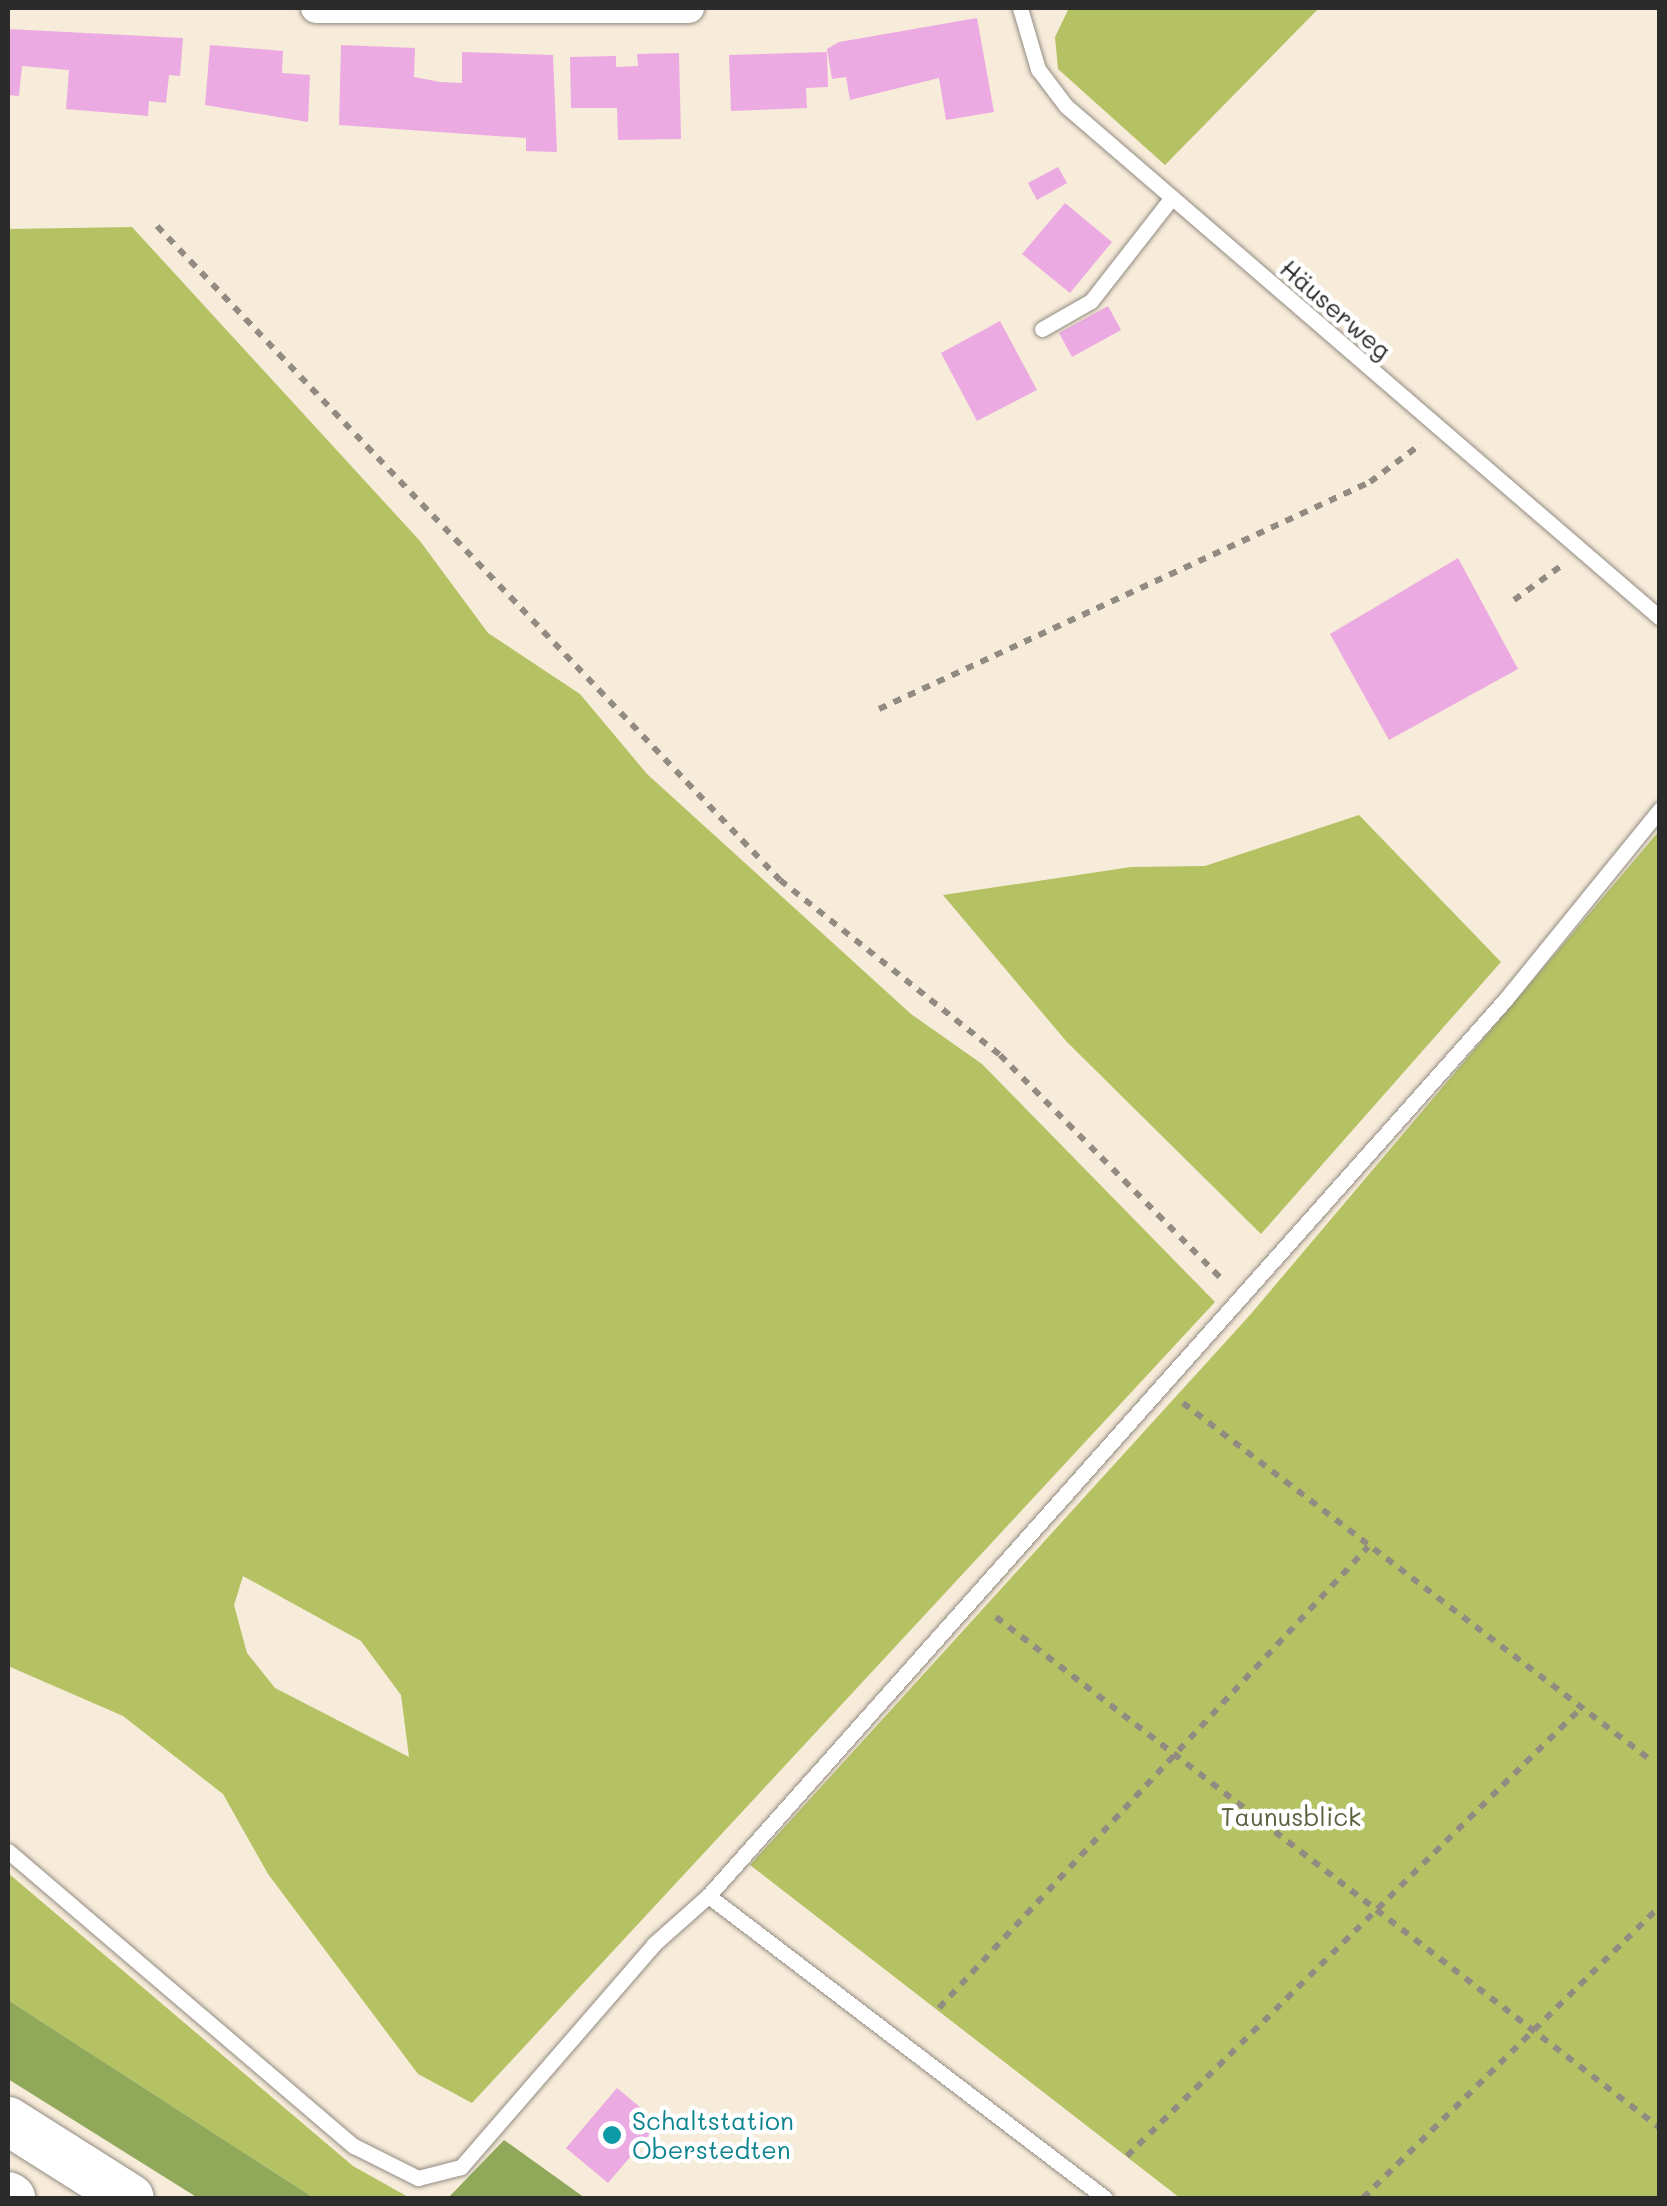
<!DOCTYPE html>
<html>
<head>
<meta charset="utf-8">
<style>
	body { margin:0 }
	#map { position:relative; width:1667px; height:2206px; overflow:hidden; background:#f7ebd9; font-family:Mali,sans-serif }
	div>[style] { position:absolute }
	.green>* { inset:0; background:#b4c264 }
	.forest>* { inset:0; background:#8fa85a }
	.building>* { inset:0; background:#ebaae2 }
	.path>* { height:6px; margin-top:-3px; transform-origin:0; background:repeating-linear-gradient(90deg,#918b82 0 8px,transparent 0 16px) }
	.roads { filter:drop-shadow(0 0 2px #918b82) drop-shadow(0 0 2px #918b82) }
	.service>* { height:15px; margin:-7.5px; padding:0 7.5px; transform-origin:7.5px; border-radius:7.5px; background:#fff }
	.minor>* { height:30px; margin:-15px; padding:0 15px; transform-origin:15px; border-radius:15px; background:#fff }
	.trunk>* { height:48px; margin:-24px; padding:0 24px; transform-origin:24px; border-radius:24px; background:#fff }
	.dots>* { width:28px; height:28px; translate:-50% -50%; box-sizing:border-box; border:5px solid #fff; border-radius:50% }
	span { translate:-50% -50%; white-space:nowrap; text-align:center; line-height:1.15; -webkit-text-stroke:9px #fff; paint-order:stroke }
	.street-label { font-size:25px; color:#2b2b2b }
	.park-label { font-size:25px; color:#5b603f }
	.culture-label { font-size:25px; color:#0d838f }
	.left { translate:0 -50%; text-align:left }
	.frame { position:absolute; inset:0; border:10px solid #2b2b2b; pointer-events:none }
</style>
</head>
<body>
<div id="map">
	<div class="green">
		<i style="clip-path:polygon(1069px 8px,1319px 8px,1165px 165px,1058px 69px,1055px 37px)"></i>
		<i style="clip-path:polygon(evenodd,132px 227px,420px 541px,488px 633px,580px 694px,647px 774px,911px 1014px,982px 1064px,1215px 1302px,472px 2103px,418px 2074px,268px 1874px,223px 1794px,123px 1716px,8px 1666px,8px 229px,132px 227px,243px 1576px,361px 1641px,401px 1695px,409px 1757px,275px 1688px,247px 1653px,234px 1605px,243px 1576px)"></i>
		<i style="clip-path:polygon(1359px 815px,1501px 962px,1261px 1234px,1066px 1041px,943px 895px,1131px 867px,1205px 866px)"></i>
		<i style="clip-path:polygon(1659px 831px,1659px 2198px,1180px 2198px,750px 1865px,1250px 1315px)"></i>
		<i style="clip-path:polygon(8px 1873px,353px 2166px,410px 2198px,314px 2198px,8px 2000px)"></i>
	</div>
	<div class="forest">
		<i style="clip-path:polygon(8px 2000px,314px 2198px,198px 2198px,8px 2079px)"></i>
		<i style="clip-path:polygon(504px 2140px,585px 2198px,448px 2198px)"></i>
	</div>
	<div class="building">
		<i style="clip-path:polygon(977px 18px,994px 112px,946px 120px,939px 78px,850px 100px,846px 77px,832px 79px,827px 49px,839px 42px)"></i>
		<i style="clip-path:polygon(8px 29px,183px 38px,180px 76px,169px 75px,166px 103px,149px 101px,148px 116px,66px 109px,69px 70px,22px 66px,19px 96px,8px 95px)"></i>
		<i style="clip-path:polygon(210px 45px,283px 51px,282px 73px,310px 75px,308px 122px,205px 105px)"></i>
		<i style="clip-path:polygon(341px 45px,415px 48px,414px 77px,440px 82px,462px 83px,462px 52px,553px 55px,557px 152px,526px 151px,526px 138px,339px 125px)"></i>
		<i style="clip-path:polygon(827px 52px,828px 87px,806px 88px,807px 108px,731px 111px,729px 55px)"></i>
		<i style="clip-path:polygon(679px 53px,681px 139px,618px 140px,617px 108px,571px 108px,570px 57px,616px 56px,616px 67px,638px 66px,637px 54px)"></i>
		<i style="clip-path:polygon(1058px 167px,1067px 183px,1037px 200px,1028px 183px)"></i>
		<i style="clip-path:polygon(1065px 203px,1112px 242px,1070px 293px,1022px 254px)"></i>
		<i style="clip-path:polygon(1108px 306px,1121px 330px,1072px 357px,1059px 333px)"></i>
		<i style="clip-path:polygon(1000px 321px,1037px 390px,977px 421px,941px 353px)"></i>
		<i style="clip-path:polygon(1458px 558px,1518px 669px,1389px 740px,1330px 634px)"></i>
		<i style="clip-path:polygon(617px 2088px,659px 2123px,608px 2183px,566px 2148px)"></i>
	</div>
	<div class="path">
		<i style="left:157px;top:226px;width:903px;rotate:46.39deg"></i>
		<i style="left:780px;top:880px;width:281px;rotate:38.5deg"></i>
		<i style="left:1000px;top:1055px;width:318px;rotate:45.3deg"></i>
		<i style="left:1514px;top:600px;width:58px;rotate:-35.9deg"></i>
		<i style="left:879px;top:709px;width:541px;rotate:-24.81deg"></i>
		<i style="left:1370px;top:482px;width:64px;rotate:-36.7deg"></i>
		<i style="left:1183px;top:1403px;width:591px;rotate:37.37deg"></i>
		<i style="left:996px;top:1617px;width:838px;rotate:37.58deg"></i>
		<i style="left:939px;top:2008px;width:630px;rotate:-47.06deg"></i>
		<i style="left:1127px;top:2156px;width:636px;rotate:-44.62deg"></i>
		<i style="left:1363px;top:2198px;width:417px;rotate:-44.5deg"></i>
	</div>
	<div class="roads">
		<div class="service">
			<i style="left:1020px;top:8px;width:64px;rotate:73.6deg"></i>
			<i style="left:1038px;top:69px;width:46px;rotate:52.9deg"></i>
			<i style="left:1066px;top:106px;width:784px;rotate:40.76deg"></i>
			<i style="left:1042px;top:329px;width:56px;rotate:-29.7deg"></i>
			<i style="left:1091px;top:301px;width:128px;rotate:-52deg"></i>
			<i style="left:8px;top:1851px;width:455px;rotate:40.5deg"></i>
			<i style="left:354px;top:2146px;width:72px;rotate:26.6deg"></i>
			<i style="left:418px;top:2178px;width:44px;rotate:-14.3deg"></i>
			<i style="left:461px;top:2167px;width:295px;rotate:-49.1deg"></i>
			<i style="left:654px;top:1944px;width:72px;rotate:-41.6deg"></i>
			<i style="left:1105px;top:2198px;width:499px;rotate:-142.7deg"></i>
			<i style="left:708px;top:1896px;width:1199px;rotate:-48.35deg"></i>
			<i style="left:1505px;top:1000px;width:246px;rotate:-50.9deg"></i>
		</div>
		<div class="minor">
			<i style="left:316px;top:8px;width:373px"></i>
		</div>
		<div class="trunk">
			<i style="left:8px;top:2121px;width:144px;rotate:32.3deg"></i>
			<i style="left:8px;top:2196px;width:4px;rotate:34deg"></i>
		</div>
	</div>
	<div class="dots">
		<i style="left:612px;top:2135px;background:#0f9aa8"></i>
	</div>
	<div class="street-label">
		<span style="left:1336px;top:309px;rotate:41deg">Häuserweg</span>
	</div>
	<div class="park-label">
		<span style="left:1291px;top:1816px">Taunusblick</span>
	</div>
	<div class="culture-label">
		<span class="left" style="left:632px;top:2135px">Schaltstation<br>Oberstedten</span>
	</div>
	<div class="frame"></div>
</div>
</body>
</html>
